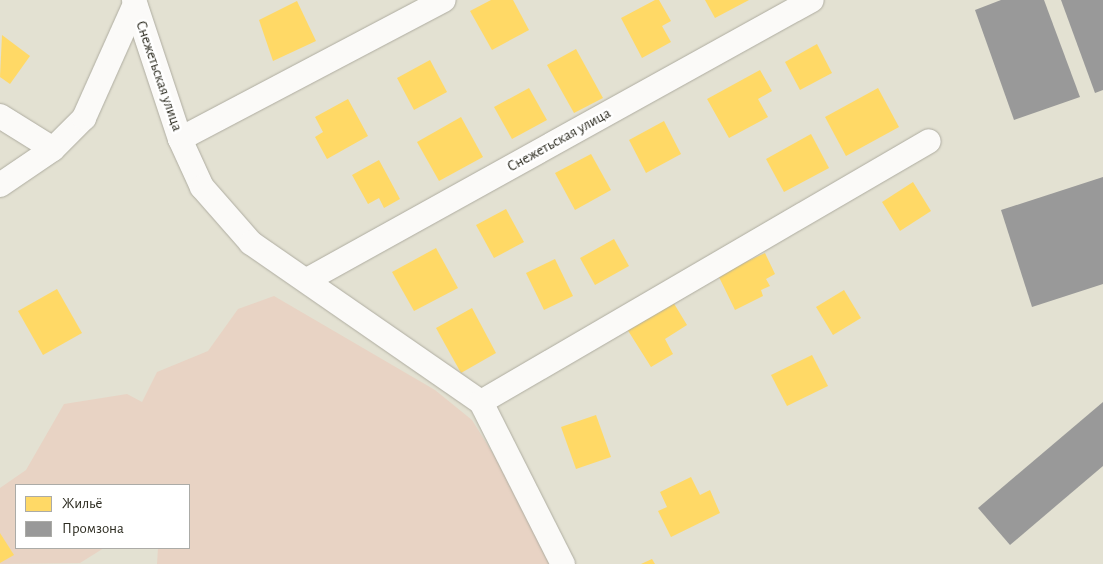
<!DOCTYPE html>
<html>
<head>
<meta charset="utf-8">
<style>
	body { margin:0 }
	#map { position:relative; width:1103px; height:564px; overflow:hidden; background:#e3e1d2; font-family:"Alegreya Sans",sans-serif }
	div>[style] { position:absolute }
	.green>* { inset:0; background:#e8d3c4 }
	.homes>* { inset:0; background:#ffd966 }
	.industry>* { inset:0; background:#999 }
	.roads { filter:drop-shadow(0 0 1px #aeaca0) drop-shadow(0 0 1px #aeaca0) }
	.street>* { height:24px; margin:-12px; padding:0 12px; transform-origin:12px; border-radius:12px; background:#fbfaf8 }
	span { translate:-50% -50%; white-space:nowrap; text-align:center; line-height:1.15; -webkit-text-stroke:5px #fff; paint-order:stroke }
	.street-label { font-size:15px; color:#2e2d22 }
	.legend { position:absolute; left:15px; top:484px; width:175px; height:65px; box-sizing:border-box; background:#fff; border:1px solid #ababa7; margin:0; padding:6px 9px; list-style:none; font-size:15px; color:#2e2d22 }
	.legend li { display:flex; align-items:center; gap:10px; height:25px }
	.legend b { width:25px; border:1px solid #ababa7 }
</style>
</head>
<body>
<div id="map">
	<div class="green">
		<i style="clip-path:polygon(274px 296px,435px 390px,472px 420px,562px 564px,157px 564px,158px 548px,189px 548px,189px 485px,16px 485px,16px 548px,104px 548px,80px 563px,0 564px,0 488px,26px 470px,64px 404px,127px 394px,142px 402px,157px 372px,208px 351px,238px 309px)"></i>
	</div>
	<div class="homes">
		<i style="clip-path:polygon(491px 0,513px 0,529px 30px,492px 50px,470px 11px)"></i>
		<i style="clip-path:polygon(655px 0,659px 0,671px 21px,662px 26px,671px 42px,642px 58px,621px 18px)"></i>
		<i style="clip-path:polygon(705px 0,749px 0,715px 18px)"></i>
		<i style="clip-path:polygon(297px 1px,316px 41px,273px 61px,259px 20px)"></i>
		<i style="clip-path:polygon(2px 35px,30px 56px,10px 84px,0 77px)"></i>
		<i style="clip-path:polygon(817px 44px,832px 73px,800px 90px,785px 62px)"></i>
		<i style="clip-path:polygon(576px 49px,603px 98px,574px 113px,547px 65px)"></i>
		<i style="clip-path:polygon(430px 60px,447px 92px,414px 110px,397px 78px)"></i>
		<i style="clip-path:polygon(760px 70px,772px 91px,758px 99px,768px 117px,729px 138px,707px 99px)"></i>
		<i style="clip-path:polygon(529px 88px,547px 120px,512px 139px,494px 107px)"></i>
		<i style="clip-path:polygon(878px 88px,899px 127px,846px 156px,825px 117px)"></i>
		<i style="clip-path:polygon(348px 99px,368px 136px,327px 159px,315px 137px,323px 132px,315px 117px)"></i>
		<i style="clip-path:polygon(461px 117px,483px 157px,439px 181px,417px 142px)"></i>
		<i style="clip-path:polygon(664px 121px,681px 154px,646px 173px,629px 140px)"></i>
		<i style="clip-path:polygon(811px 134px,829px 168px,784px 192px,766px 159px)"></i>
		<i style="clip-path:polygon(591px 154px,611px 190px,575px 210px,555px 173px)"></i>
		<i style="clip-path:polygon(379px 160px,400px 199px,384px 208px,379px 198px,368px 204px,352px 175px)"></i>
		<i style="clip-path:polygon(913px 182px,931px 211px,900px 231px,882px 202px)"></i>
		<i style="clip-path:polygon(506px 209px,524px 242px,494px 258px,476px 225px)"></i>
		<i style="clip-path:polygon(614px 239px,629px 266px,595px 285px,580px 258px)"></i>
		<i style="clip-path:polygon(436px 248px,458px 288px,414px 311px,392px 272px)"></i>
		<i style="clip-path:polygon(765px 253px,775px 274px,766px 279px,770px 286px,761px 290px,763px 296px,735px 310px,718px 275px)"></i>
		<i style="clip-path:polygon(555px 259px,573px 296px,544px 310px,526px 273px)"></i>
		<i style="clip-path:polygon(57px 289px,82px 333px,43px 355px,18px 311px)"></i>
		<i style="clip-path:polygon(844px 290px,861px 318px,833px 335px,816px 307px)"></i>
		<i style="clip-path:polygon(673px 302px,687px 325px,665px 339px,673px 354px,651px 367px,627px 329px)"></i>
		<i style="clip-path:polygon(472px 308px,496px 353px,461px 373px,436px 328px)"></i>
		<i style="clip-path:polygon(812px 355px,828px 386px,787px 406px,771px 375px)"></i>
		<i style="clip-path:polygon(596px 415px,611px 457px,576px 469px,561px 427px)"></i>
		<i style="clip-path:polygon(691px 477px,700px 495px,710px 490px,720px 513px,671px 537px,658px 511px,667px 507px,660px 492px)"></i>
		<i style="clip-path:polygon(0 533px,14px 555px,0 563px)"></i>
		<i style="clip-path:polygon(652px 559px,655px 564px,641px 564px)"></i>
	</div>
	<div class="industry">
		<i style="clip-path:polygon(1001px 0,1044px 0,1080px 97px,1014px 120px,975px 10px)"></i>
		<i style="clip-path:polygon(1061px 0,1103px 0,1103px 90px,1095px 93px)"></i>
		<i style="clip-path:polygon(1103px 177px,1103px 284px,1032px 307px,1001px 210px)"></i>
		<i style="clip-path:polygon(1103px 402px,1103px 466px,1010px 545px,978px 508px)"></i>
	</div>
	<div class="roads">
		<div class="street">
			<i style="left:134px;top:0;width:146px;rotate:71.7deg"></i>
			<i style="left:180px;top:139px;width:53px;rotate:65.4deg"></i>
			<i style="left:202px;top:187px;width:74px;rotate:48.8deg"></i>
			<i style="left:251px;top:243px;width:280px;rotate:34.7deg"></i>
			<i style="left:481px;top:402px;width:182px;rotate:63.2deg"></i>
			<i style="left:0;top:116px;width:62px;rotate:31.9deg"></i>
			<i style="left:180px;top:139px;width:298px;rotate:-27.8deg"></i>
			<i style="left:0;top:185px;width:64px;rotate:-34.2deg"></i>
			<i style="left:53px;top:149px;width:44px;rotate:-45deg"></i>
			<i style="left:84px;top:118px;width:125px;rotate:-65.9deg"></i>
			<i style="left:307px;top:280px;width:577px;rotate:-29.01deg"></i>
			<i style="left:481px;top:402px;width:518px;rotate:-30.22deg"></i>
		</div>
	</div>
	<div class="street-label">
		<span style="left:159px;top:76px;rotate:71deg">Снежетьская улица</span>
		<span style="left:559px;top:140px;rotate:-29deg">Снежетьская улица</span>
	</div>
	<ul class="legend">
	<li><b style="height:14px;background:#ffd966"></b>Жильё</li>
	<li><b style="height:14px;background:#999"></b>Промзона</li>
	</ul>
</div>
</body>
</html>
